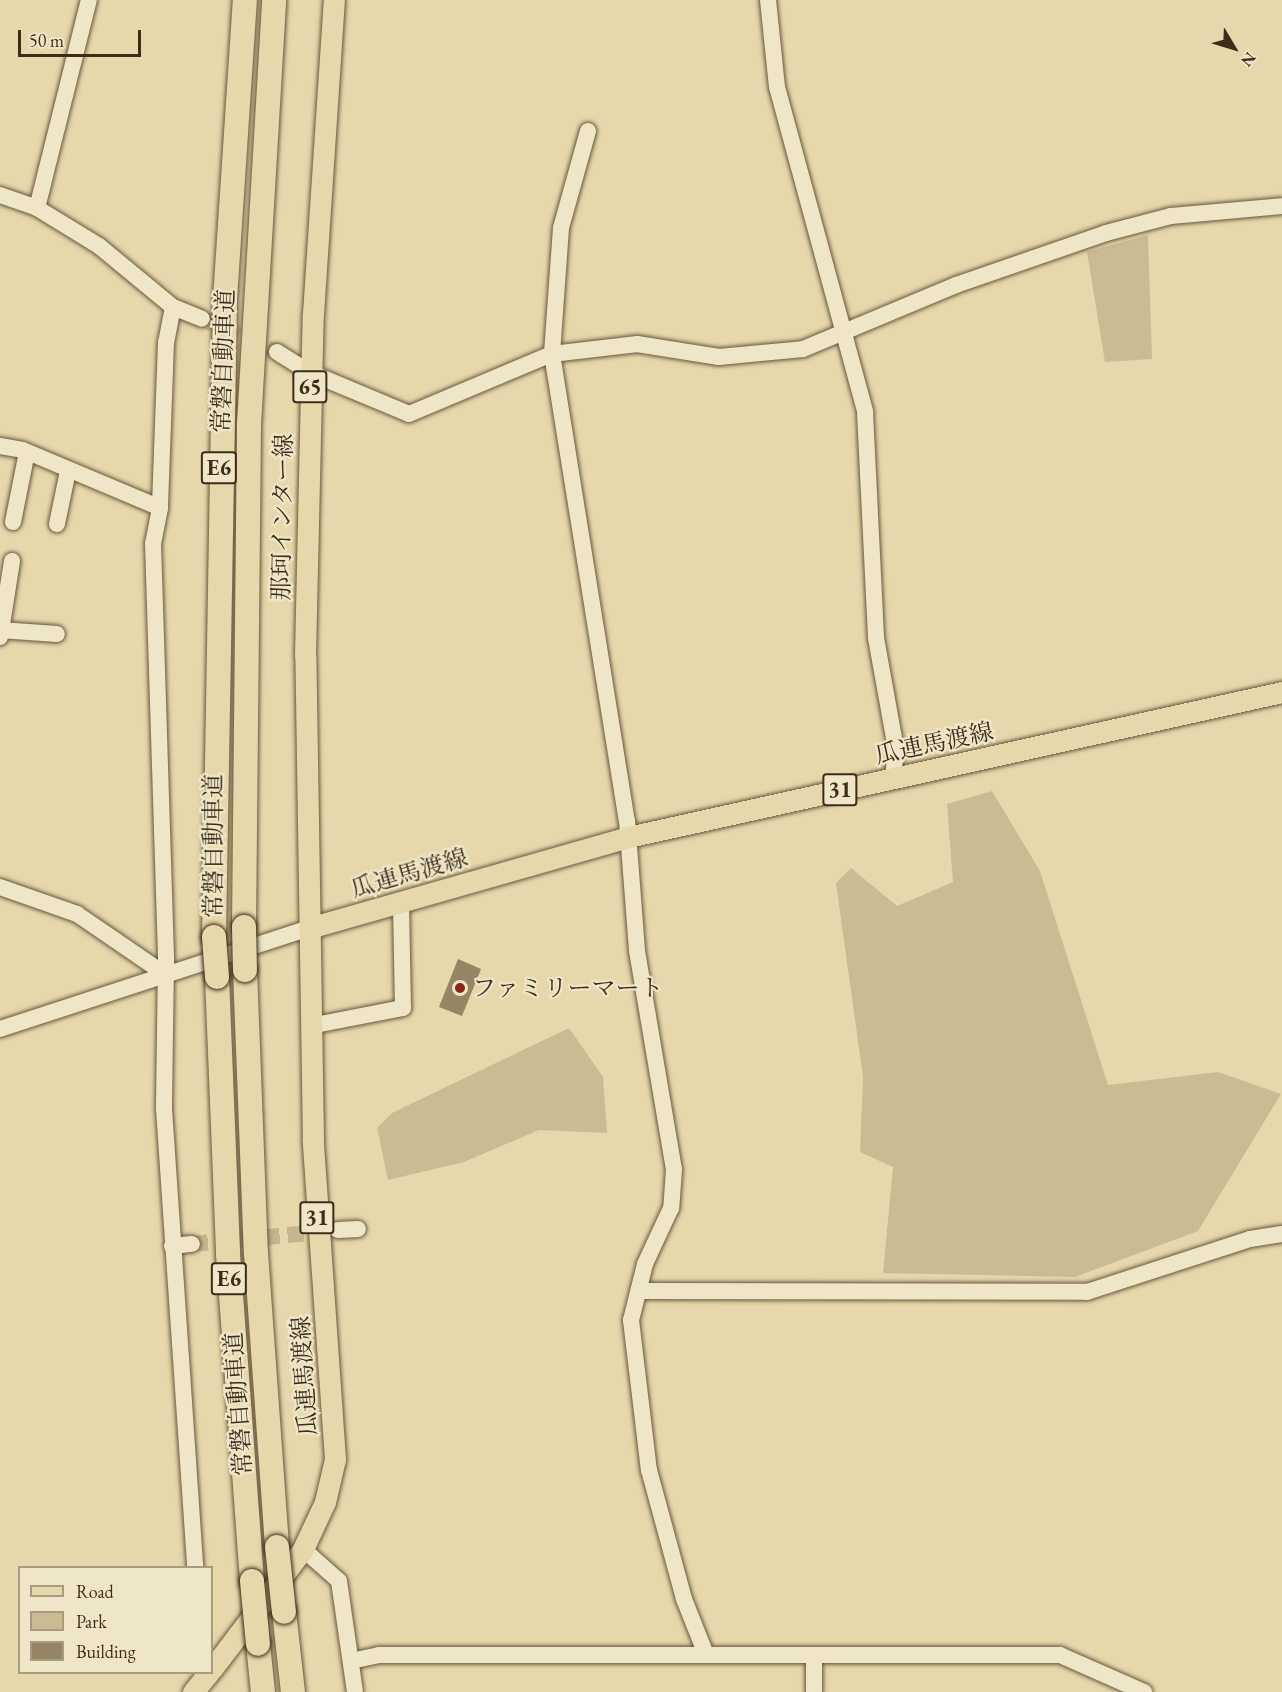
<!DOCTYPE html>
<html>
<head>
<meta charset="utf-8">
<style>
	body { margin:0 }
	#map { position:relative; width:1282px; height:1692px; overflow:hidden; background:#e7d8ab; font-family:"EB Garamond","Noto Serif JP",serif }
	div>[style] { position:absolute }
	.green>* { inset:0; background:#cabb92 }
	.building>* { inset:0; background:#958565 }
	.minor-tunnel>* { height:16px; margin-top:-8px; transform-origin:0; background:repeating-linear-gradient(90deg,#c5b68e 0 16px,transparent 0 24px) }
	.roads { filter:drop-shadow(0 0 2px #67573e) drop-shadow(0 0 2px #67573e) }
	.minor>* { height:16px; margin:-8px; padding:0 8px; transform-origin:8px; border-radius:8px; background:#efe6c8 }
	.major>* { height:21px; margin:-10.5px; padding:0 10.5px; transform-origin:10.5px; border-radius:10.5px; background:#e7d8ab }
	.highway>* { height:24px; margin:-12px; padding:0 12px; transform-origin:12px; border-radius:12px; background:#e7d8ab }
	.bridges { filter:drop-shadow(0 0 2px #3c2c1a) drop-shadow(0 0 2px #3c2c1a) }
	.highway-bridge>* { height:24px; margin:-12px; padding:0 12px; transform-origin:12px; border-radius:12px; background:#e7d8ab }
	.dots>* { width:16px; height:16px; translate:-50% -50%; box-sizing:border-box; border:3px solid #efe6c8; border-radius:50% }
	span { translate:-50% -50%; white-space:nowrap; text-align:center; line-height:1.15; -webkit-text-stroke:4.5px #efe6c8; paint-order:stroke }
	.shield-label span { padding:2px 4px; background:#efe6c8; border:2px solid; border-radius:4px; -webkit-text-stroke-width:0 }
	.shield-label { font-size:22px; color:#3c2c1a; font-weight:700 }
	.street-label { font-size:24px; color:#3c2c1a }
	.poi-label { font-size:24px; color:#3c2c1a }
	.left { translate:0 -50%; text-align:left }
	.legend { position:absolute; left:18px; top:1566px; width:195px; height:108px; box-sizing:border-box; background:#efe6c8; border:2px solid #a79c82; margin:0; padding:8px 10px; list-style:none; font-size:18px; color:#3c2c1a }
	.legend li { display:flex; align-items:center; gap:12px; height:30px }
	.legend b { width:30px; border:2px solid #a79c82 }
	.north { position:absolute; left:1204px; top:18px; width:60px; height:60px; -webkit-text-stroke:4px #efe6c8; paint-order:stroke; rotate:128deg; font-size:16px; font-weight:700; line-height:24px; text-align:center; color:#3c2c1a }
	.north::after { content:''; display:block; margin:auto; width:21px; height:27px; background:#3c2c1a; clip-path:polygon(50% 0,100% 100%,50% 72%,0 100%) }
	.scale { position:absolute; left:18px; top:30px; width:123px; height:27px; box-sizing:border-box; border:3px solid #3c2c1a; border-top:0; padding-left:8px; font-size:18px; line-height:21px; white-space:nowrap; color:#3c2c1a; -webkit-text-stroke:4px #efe6c8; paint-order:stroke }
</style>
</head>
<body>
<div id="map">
	<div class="green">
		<i style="clip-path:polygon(1148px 235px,1152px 359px,1105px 362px,1087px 252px)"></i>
		<i style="clip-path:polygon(992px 791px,1040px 871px,1108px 1085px,1218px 1072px,1281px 1094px,1198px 1231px,1075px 1277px,883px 1273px,893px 1167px,860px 1152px,863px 1077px,836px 883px,851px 868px,897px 906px,953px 882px,947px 804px)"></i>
		<i style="clip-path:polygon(569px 1028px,603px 1077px,607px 1133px,539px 1130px,464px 1162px,388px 1180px,377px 1128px,392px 1113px)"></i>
	</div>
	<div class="building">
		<i style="clip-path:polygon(458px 959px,481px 969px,462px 1016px,439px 1007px)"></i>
	</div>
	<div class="minor-tunnel">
		<i style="left:202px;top:319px;width:82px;rotate:23.7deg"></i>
		<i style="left:192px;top:1244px;width:140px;rotate:-5.3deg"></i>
	</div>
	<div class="roads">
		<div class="minor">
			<i style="left:768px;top:0;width:87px;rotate:84.1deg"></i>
			<i style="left:777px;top:87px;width:337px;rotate:74.8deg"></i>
			<i style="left:865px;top:412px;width:226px;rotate:87.2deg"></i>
			<i style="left:876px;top:638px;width:113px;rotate:79.8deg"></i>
			<i style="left:896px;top:749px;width:29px;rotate:96deg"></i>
			<i style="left:588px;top:131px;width:101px;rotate:105.6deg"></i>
			<i style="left:561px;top:228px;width:126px;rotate:94.1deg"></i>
			<i style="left:552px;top:354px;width:472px;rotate:80.9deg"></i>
			<i style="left:627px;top:820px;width:131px;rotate:85.6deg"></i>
			<i style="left:637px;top:951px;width:221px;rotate:80.4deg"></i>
			<i style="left:674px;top:1169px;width:39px;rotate:94deg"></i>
			<i style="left:671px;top:1208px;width:62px;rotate:114.9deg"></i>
			<i style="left:645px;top:1264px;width:58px;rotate:104deg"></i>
			<i style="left:631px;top:1320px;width:151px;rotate:83.2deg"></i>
			<i style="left:649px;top:1470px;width:134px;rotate:74.8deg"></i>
			<i style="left:684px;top:1599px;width:57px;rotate:68.4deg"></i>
			<i style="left:0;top:195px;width:39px;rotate:19deg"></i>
			<i style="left:37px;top:208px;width:73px;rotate:31.5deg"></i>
			<i style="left:99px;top:246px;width:96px;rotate:39.5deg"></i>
			<i style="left:173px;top:307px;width:31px;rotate:22deg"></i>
			<i style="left:37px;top:208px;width:214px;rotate:-76deg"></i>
			<i style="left:173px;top:307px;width:36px;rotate:101deg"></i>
			<i style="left:166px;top:342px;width:166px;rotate:92.1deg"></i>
			<i style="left:160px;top:508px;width:36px;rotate:101deg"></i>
			<i style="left:153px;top:543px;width:418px;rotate:88.2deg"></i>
			<i style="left:166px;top:961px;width:148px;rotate:90.8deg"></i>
			<i style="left:164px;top:1109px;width:460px;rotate:86.1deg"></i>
			<i style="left:277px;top:352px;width:40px;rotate:32deg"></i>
			<i style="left:311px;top:373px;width:106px;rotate:22.7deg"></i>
			<i style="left:409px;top:414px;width:155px;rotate:-22.8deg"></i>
			<i style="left:552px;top:354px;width:86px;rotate:-6.7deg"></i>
			<i style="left:637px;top:344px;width:83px;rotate:9deg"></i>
			<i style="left:719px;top:357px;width:84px;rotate:-5.4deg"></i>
			<i style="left:803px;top:349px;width:166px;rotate:-22.7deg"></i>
			<i style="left:956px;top:285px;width:159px;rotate:-19.1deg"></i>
			<i style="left:1106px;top:233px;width:67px;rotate:-14.7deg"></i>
			<i style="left:1171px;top:216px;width:111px;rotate:-5.1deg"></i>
			<i style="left:0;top:446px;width:23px;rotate:10deg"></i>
			<i style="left:23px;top:450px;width:149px;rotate:22.9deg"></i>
			<i style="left:13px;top:522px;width:71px;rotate:-78.7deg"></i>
			<i style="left:57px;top:524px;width:54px;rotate:-78.3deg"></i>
			<i style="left:0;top:630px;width:57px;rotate:4deg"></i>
			<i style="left:0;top:637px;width:77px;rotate:-81deg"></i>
			<i style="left:0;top:887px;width:82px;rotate:19.3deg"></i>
			<i style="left:77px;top:914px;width:108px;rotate:34.4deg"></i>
			<i style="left:310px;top:1026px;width:95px;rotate:-11deg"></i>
			<i style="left:403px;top:1008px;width:107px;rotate:-91.1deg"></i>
			<i style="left:0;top:1029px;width:325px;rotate:-18.1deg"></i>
			<i style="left:338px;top:1230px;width:20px;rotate:-3deg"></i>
			<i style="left:172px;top:1246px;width:20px;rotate:-6deg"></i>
			<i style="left:641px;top:1291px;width:446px;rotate:0.1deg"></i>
			<i style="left:1087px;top:1292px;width:171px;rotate:-18deg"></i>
			<i style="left:1250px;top:1239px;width:32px;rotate:-9deg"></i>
			<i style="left:303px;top:1549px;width:48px;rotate:41.6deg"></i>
			<i style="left:339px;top:1581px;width:112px;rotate:81.8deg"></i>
			<i style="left:814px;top:1659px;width:33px;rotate:90deg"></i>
			<i style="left:351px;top:1661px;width:29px;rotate:-12deg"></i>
			<i style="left:379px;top:1655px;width:681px"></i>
			<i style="left:1060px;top:1655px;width:92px;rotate:23.8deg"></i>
		</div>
		<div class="major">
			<i style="left:309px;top:928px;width:332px;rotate:-15.9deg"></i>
			<i style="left:628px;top:837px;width:670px;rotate:-12.5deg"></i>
			<i style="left:212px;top:1669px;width:151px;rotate:-52.8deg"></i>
			<i style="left:303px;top:1549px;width:52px;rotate:-64.9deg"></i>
			<i style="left:325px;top:1502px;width:44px;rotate:-76.9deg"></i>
			<i style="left:335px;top:1459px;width:319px;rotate:-94deg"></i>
			<i style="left:313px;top:1141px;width:486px;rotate:-90.9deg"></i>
			<i style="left:305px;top:655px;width:341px;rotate:-88.7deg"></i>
			<i style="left:313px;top:314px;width:315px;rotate:-86.2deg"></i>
			<i style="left:193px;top:1692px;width:26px;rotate:-51deg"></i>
		</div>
		<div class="highway">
			<i style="left:244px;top:927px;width:503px;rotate:-89.43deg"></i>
			<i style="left:249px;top:424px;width:425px;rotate:-86.6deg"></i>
			<i style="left:214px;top:937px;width:638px;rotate:-89.01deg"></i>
			<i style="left:225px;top:299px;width:300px;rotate:-86.2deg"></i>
			<i style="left:245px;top:970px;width:283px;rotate:87.8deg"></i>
			<i style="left:256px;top:1253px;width:295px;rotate:85.9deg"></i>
			<i style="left:217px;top:977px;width:277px;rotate:87.7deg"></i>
			<i style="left:228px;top:1254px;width:328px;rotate:85.8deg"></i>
			<i style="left:284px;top:1612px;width:81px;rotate:83.6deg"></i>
			<i style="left:258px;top:1644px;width:48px;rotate:84.1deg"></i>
		</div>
	</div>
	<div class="bridges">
		<div class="highway-bridge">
			<i style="left:244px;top:927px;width:43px;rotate:88.7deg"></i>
			<i style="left:214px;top:937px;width:40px;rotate:85.7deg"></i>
			<i style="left:277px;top:1547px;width:65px;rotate:83.9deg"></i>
			<i style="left:252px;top:1581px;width:63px;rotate:84.6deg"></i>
		</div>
	</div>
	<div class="dots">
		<i style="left:460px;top:988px;background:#8f2418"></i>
	</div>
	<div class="shield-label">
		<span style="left:310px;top:387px">65</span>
		<span style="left:219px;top:468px">E6</span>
		<span style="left:840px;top:790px">31</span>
		<span style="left:317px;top:1218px">31</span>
		<span style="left:229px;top:1279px">E6</span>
	</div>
	<div class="street-label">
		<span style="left:223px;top:361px;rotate:-88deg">常磐自動車道</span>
		<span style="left:282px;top:517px;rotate:-89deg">那珂インター線</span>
		<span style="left:934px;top:743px;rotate:-12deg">瓜連馬渡線</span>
		<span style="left:213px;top:846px;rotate:-90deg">常磐自動車道</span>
		<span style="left:409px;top:873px;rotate:-16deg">瓜連馬渡線</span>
		<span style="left:304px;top:1376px;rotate:-94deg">瓜連馬渡線</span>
		<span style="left:238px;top:1404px;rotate:-94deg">常磐自動車道</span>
	</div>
	<div class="poi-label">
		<span class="left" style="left:472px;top:988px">ファミリーマート</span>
	</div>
	<ul class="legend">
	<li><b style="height:8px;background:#e7d8ab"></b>Road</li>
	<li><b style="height:16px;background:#cabb92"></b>Park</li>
	<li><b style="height:16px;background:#958565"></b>Building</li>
	</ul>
	<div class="north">N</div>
	<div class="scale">50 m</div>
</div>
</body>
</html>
